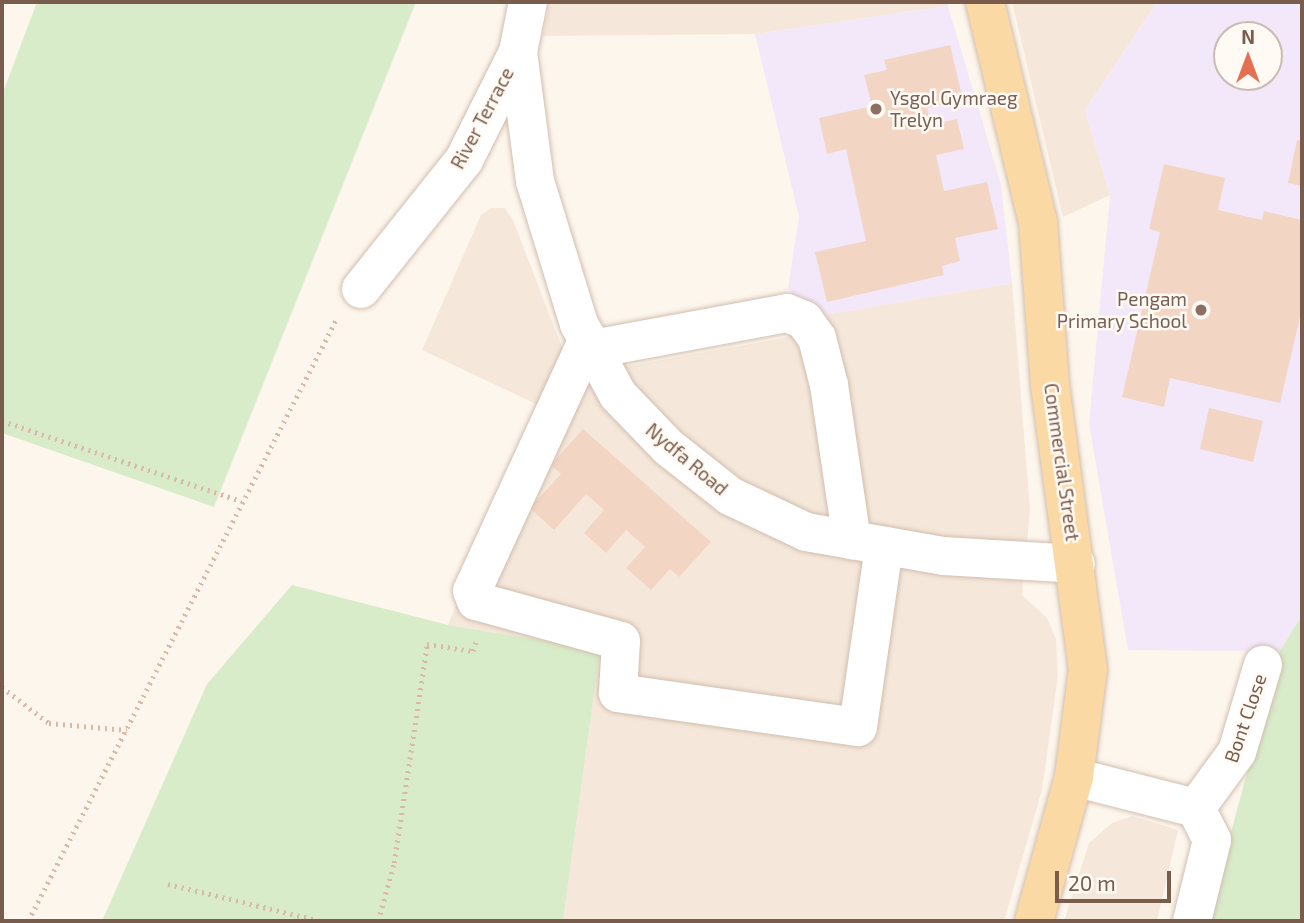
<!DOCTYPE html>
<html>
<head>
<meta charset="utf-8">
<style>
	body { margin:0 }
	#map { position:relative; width:1304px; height:923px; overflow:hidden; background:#fdf6ec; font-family:"Exo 2",sans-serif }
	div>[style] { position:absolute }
	.residential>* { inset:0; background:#f5e8da }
	.education>* { inset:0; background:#f3e8fa }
	.green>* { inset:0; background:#d8ecc9 }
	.building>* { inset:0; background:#f3d5c3 }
	.path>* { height:4.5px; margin-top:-2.25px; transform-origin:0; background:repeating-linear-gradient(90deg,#d9b8a5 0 2px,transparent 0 7px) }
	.roads { filter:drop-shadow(0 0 2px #d1beb0) drop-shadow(0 0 2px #d1beb0) }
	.minor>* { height:38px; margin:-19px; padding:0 19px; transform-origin:19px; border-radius:19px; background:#fff }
	.major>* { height:38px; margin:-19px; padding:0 19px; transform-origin:19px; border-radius:19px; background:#fbd9a5 }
	.dots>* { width:19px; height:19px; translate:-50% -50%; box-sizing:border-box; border:4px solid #fffaf3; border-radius:50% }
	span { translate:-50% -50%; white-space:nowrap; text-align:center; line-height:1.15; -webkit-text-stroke:5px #fffaf3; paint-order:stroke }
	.education-label { font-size:19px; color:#785e54 }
	.left { translate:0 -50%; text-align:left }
	.right { translate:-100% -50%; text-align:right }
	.street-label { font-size:19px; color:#7a5c4d }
	.frame { position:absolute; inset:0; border:4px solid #7a5c4d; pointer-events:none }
	.north { position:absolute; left:1213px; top:21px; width:70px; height:70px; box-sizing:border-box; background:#fffaf3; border:2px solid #cabbb1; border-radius:50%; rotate:0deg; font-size:19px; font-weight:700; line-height:28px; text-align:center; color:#7a5c4d }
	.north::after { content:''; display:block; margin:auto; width:24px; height:32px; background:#e76f51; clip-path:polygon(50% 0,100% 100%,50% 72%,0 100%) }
	.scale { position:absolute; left:1055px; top:871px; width:116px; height:32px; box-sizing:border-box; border:4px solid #7a5c4d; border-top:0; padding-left:9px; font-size:21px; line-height:24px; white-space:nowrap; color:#7a5c4d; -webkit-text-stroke:5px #fffaf3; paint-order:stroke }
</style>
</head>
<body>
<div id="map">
	<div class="residential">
		<i style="clip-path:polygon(550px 2px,947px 2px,948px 6px,755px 34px,543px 36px)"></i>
		<i style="clip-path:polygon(1012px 2px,1157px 2px,1085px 110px,1110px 195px,1063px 217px)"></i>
		<i style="clip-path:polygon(491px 208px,505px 208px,513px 220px,573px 376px,789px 337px,812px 317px,1012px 283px,1030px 510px,1022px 595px,1047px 618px,1056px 639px,1058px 676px,1042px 790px,1004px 921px,563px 921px,600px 650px,448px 625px,538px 405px,422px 350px,481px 215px)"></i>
		<i style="clip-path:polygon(1132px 816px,1178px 830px,1157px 921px,1064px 921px,1089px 843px,1112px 823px)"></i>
	</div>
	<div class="education">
		<i style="clip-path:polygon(evenodd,1157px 2px,1302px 2px,1302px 615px,1280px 651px,1128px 650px,1089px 424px,1110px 195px,1085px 110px,1157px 2px,1227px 35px,1269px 35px,1269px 77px,1227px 77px,1227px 35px)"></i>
		<i style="clip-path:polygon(948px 6px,1001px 184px,1012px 283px,812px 317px,788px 288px,799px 217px,755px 34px)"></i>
	</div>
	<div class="green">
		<i style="clip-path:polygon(37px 2px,416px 2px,214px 507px,2px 433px,2px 95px)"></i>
		<i style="clip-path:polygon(292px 585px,448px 625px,600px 650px,563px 921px,102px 921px,207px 684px)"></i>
		<i style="clip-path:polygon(1302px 615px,1302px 921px,1207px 921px,1280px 651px)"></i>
	</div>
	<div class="building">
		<i style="clip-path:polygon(950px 45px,963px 100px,927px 108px,931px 125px,957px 119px,964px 149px,936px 155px,944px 191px,987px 182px,998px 229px,955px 238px,960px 261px,942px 266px,944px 275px,827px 302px,815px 252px,866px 241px,846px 149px,827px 154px,819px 118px,872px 106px,864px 75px,887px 70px,884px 60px)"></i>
		<i style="clip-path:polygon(1297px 140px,1302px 141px,1302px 186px,1288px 183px)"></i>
		<i style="clip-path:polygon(1164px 164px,1225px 178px,1218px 210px,1262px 220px,1264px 211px,1302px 220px,1302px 308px,1280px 403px,1170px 378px,1164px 407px,1122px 397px,1160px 232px,1149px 229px)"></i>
		<i style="clip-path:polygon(1209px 408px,1263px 421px,1253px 462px,1200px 449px)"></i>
		<i style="clip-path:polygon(583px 429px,711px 542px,679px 577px,670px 569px,651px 590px,626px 568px,645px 547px,626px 530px,606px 553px,584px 533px,604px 510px,586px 494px,554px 530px,530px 508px,561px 474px,551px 465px)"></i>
	</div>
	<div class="path">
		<i style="left:2px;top:421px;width:252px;rotate:18.5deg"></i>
		<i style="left:2px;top:687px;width:59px;rotate:37.5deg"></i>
		<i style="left:49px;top:723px;width:78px;rotate:5.1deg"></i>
		<i style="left:168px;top:884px;width:157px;rotate:13.6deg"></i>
		<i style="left:28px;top:921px;width:678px;rotate:-62.87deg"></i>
		<i style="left:378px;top:921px;width:60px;rotate:-74.6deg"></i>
		<i style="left:394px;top:863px;width:221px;rotate:-81.4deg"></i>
		<i style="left:427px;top:644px;width:47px;rotate:8.7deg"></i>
		<i style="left:473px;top:651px;width:9px;rotate:-72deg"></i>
	</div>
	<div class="roads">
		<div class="minor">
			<i style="left:518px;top:52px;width:130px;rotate:82.5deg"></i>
			<i style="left:535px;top:181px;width:150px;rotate:72.9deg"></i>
			<i style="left:579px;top:324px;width:81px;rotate:61.2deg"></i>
			<i style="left:618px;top:395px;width:72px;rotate:46.1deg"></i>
			<i style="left:668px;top:447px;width:79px;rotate:38.3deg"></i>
			<i style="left:730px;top:496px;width:84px;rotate:25.3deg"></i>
			<i style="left:806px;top:532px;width:139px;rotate:9.9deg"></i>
			<i style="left:943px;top:556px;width:133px;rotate:3.4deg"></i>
			<i style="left:361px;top:289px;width:165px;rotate:-51.4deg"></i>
			<i style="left:464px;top:160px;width:121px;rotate:-63.4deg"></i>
			<i style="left:518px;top:52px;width:51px;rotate:-78.7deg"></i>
			<i style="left:588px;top:339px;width:277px;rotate:114.7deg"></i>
			<i style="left:472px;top:591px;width:11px;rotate:68deg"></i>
			<i style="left:476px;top:601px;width:150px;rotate:15.4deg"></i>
			<i style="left:621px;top:641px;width:52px;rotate:93.3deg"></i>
			<i style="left:618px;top:693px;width:242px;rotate:8.1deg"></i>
			<i style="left:858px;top:727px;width:183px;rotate:-81.8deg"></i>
			<i style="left:593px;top:349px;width:197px;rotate:-10.5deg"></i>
			<i style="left:787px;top:313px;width:18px;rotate:22deg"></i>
			<i style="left:804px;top:320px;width:22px;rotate:54deg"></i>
			<i style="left:817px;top:338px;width:49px;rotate:75.7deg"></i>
			<i style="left:829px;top:385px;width:157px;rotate:81.6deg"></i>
			<i style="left:1074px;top:777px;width:126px;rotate:14.3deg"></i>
			<i style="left:1192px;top:921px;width:83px;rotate:-76.1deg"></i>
			<i style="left:1212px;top:840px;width:36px;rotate:-117deg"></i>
			<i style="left:1196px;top:808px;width:69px;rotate:-53.8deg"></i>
			<i style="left:1237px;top:752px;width:91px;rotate:-73.4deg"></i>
		</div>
		<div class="major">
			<i style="left:985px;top:2px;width:226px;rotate:76.5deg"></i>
			<i style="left:1038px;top:222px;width:163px;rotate:85.8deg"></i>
			<i style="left:1050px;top:385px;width:287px;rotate:82.4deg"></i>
			<i style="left:1088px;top:669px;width:109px;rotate:97.4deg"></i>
			<i style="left:1074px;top:777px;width:149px;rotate:105.5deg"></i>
		</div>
	</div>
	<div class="dots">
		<i style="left:876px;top:109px;background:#8d6e63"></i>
		<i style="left:1201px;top:310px;background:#8d6e63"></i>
	</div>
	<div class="education-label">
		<span class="left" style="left:890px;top:109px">Ysgol Gymraeg<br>Trelyn</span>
		<span class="right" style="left:1187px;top:310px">Pengam<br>Primary School</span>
	</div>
	<div class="street-label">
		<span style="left:482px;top:118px;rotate:-62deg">River Terrace</span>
		<span style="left:687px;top:459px;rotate:40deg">Nydfa Road</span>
		<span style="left:1062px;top:462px;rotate:82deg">Commercial Street</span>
		<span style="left:1245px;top:718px;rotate:-71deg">Bont Close</span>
	</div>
	<div class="frame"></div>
	<div class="north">N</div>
	<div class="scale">20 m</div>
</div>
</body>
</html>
